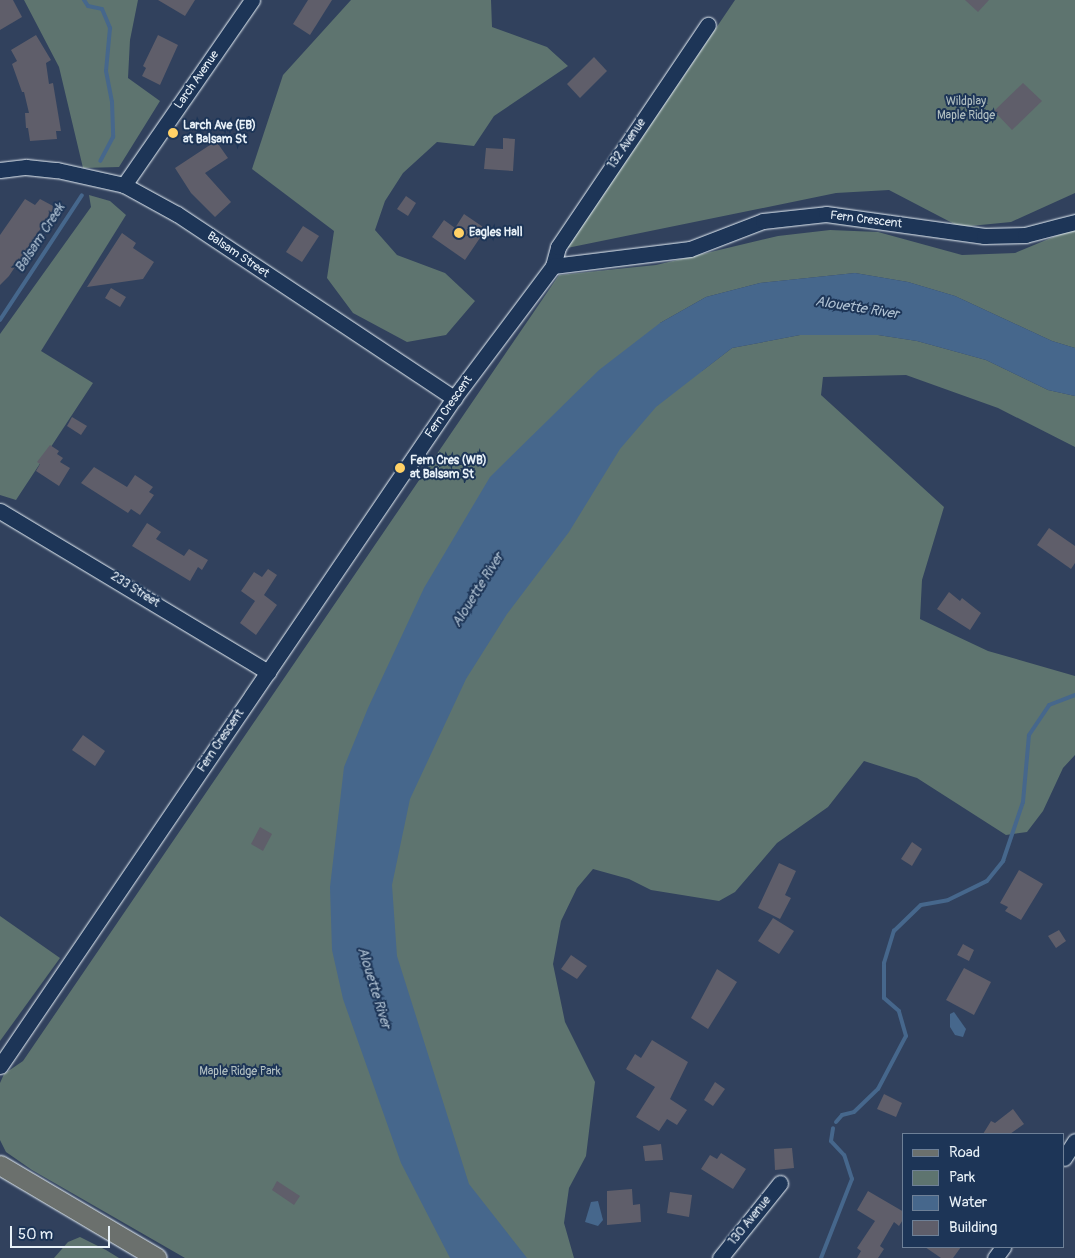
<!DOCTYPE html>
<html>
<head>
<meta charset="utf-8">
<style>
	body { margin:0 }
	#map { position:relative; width:1075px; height:1258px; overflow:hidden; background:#31415d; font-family:Pangolin,sans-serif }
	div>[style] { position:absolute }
	.green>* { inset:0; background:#5e746f }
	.water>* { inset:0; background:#46678c }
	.stream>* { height:4px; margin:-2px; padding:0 2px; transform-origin:2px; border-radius:2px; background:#46678c }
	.building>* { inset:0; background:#5f5e6a }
	.roads { filter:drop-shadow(0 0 1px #e8f1f8) drop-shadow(0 0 1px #e8f1f8) }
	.minor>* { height:15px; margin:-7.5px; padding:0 7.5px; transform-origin:7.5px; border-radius:7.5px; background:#1d3557 }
	.major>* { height:19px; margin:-9.5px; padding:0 9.5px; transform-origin:9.5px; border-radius:9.5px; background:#6b706d }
	.dots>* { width:14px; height:14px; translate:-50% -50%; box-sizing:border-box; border:2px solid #1d3557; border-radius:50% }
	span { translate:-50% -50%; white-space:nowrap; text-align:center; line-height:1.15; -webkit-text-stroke:4px #1d3557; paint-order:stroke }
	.street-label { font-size:12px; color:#e8f1f8 }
	.park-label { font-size:12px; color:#b1bfc1 }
	.poi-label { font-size:12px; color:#e8f1f8; font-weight:700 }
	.left { translate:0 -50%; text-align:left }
	.water-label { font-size:14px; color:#afc1d2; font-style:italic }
	.legend { position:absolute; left:902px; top:1133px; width:162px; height:115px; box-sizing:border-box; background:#1d3557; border:1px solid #6e8097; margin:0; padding:6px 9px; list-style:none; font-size:15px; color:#e8f1f8 }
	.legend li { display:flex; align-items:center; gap:10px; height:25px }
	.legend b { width:25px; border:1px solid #6e8097 }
	.scale { position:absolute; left:10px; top:1226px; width:100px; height:22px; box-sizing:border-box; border:2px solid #e8f1f8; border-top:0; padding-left:6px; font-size:15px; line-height:18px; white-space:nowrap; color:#e8f1f8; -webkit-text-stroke:4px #1d3557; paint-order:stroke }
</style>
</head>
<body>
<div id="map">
	<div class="green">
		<i style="clip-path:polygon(24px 0,138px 0,130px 40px,128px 78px,160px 101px,119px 167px,83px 168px,59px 67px)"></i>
		<i style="clip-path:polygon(351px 0,491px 0,492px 27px,547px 47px,568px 66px,494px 116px,474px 146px,437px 142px,403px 173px,385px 201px,375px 230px,397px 255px,445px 273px,475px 301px,446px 335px,407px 342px,353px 313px,327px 278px,334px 231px,252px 169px,283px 75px)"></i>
		<i style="clip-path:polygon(735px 0,1075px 0,1075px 193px,1011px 222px,960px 227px,889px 190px,836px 193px,567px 248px)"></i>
		<i style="clip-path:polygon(89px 195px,110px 201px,126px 215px,41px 351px,93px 383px,16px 500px,0 495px,0 334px,91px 207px)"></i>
		<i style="clip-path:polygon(1075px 228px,1075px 348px,1052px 341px,955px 296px,908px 282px,855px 273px,760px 283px,706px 297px,660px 323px,702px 371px,732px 348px,800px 335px,878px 335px,917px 341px,986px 360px,1048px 390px,1075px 396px,1075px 447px,998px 408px,906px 375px,823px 377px,821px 395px,944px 507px,922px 580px,920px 619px,988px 651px,1075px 676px,1075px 755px,1063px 768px,1043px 811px,1027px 832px,1006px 835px,917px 778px,864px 761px,828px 807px,777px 843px,735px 892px,719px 901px,651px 890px,629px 879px,593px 869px,577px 888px,561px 921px,553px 964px,565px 1022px,595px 1082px,586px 1156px,569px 1188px,564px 1223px,574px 1258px,185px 1258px,32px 1170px,6px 1152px,0 1140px,0 1083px,4px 1074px,23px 1061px,559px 275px,656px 265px,778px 236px,830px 230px,878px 232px,962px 255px,1015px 253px)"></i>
		<i style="clip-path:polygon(0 916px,60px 958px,0 1041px)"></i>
		<i style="clip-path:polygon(80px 1237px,106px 1250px,119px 1258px,54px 1258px,68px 1242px)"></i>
	</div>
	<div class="water">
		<i style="clip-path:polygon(855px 273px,908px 282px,955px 296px,1052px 341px,1075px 348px,1075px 396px,1048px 390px,986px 360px,917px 341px,878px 335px,800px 335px,732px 348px,656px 407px,620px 449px,569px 532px,507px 614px,466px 679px,410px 799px,392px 885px,397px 956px,469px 1184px,527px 1258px,450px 1258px,401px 1163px,343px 999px,332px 950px,330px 887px,344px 767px,368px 708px,424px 588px,490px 477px,599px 370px,660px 323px,706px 297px,760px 283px)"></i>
		<i style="clip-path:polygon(954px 1012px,966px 1029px,963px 1037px,955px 1035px,950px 1027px,950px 1014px)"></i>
		<i style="clip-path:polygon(598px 1201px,603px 1220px,598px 1226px,585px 1222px,591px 1202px)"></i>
	</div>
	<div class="stream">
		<i style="left:84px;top:0;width:7px;rotate:56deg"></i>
		<i style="left:88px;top:6px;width:14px;rotate:12deg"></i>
		<i style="left:102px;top:9px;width:21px;rotate:67deg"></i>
		<i style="left:110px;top:28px;width:43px;rotate:95.3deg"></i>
		<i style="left:106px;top:71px;width:32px;rotate:79deg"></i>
		<i style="left:112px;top:102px;width:35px;rotate:88deg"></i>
		<i style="left:113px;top:137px;width:27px;rotate:118deg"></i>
		<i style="left:0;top:320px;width:149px;rotate:-56.7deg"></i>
		<i style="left:836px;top:1122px;width:9px;rotate:-49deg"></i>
		<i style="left:842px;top:1115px;width:12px;rotate:-14deg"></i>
		<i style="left:854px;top:1112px;width:33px;rotate:-44deg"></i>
		<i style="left:878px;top:1089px;width:60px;rotate:-62.2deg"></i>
		<i style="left:906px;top:1036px;width:26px;rotate:-106deg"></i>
		<i style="left:899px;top:1011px;width:20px;rotate:-139deg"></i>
		<i style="left:884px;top:998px;width:35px;rotate:-90deg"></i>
		<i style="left:884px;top:963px;width:34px;rotate:-73deg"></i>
		<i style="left:894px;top:931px;width:37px;rotate:-44deg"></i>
		<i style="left:921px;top:905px;width:27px;rotate:-10deg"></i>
		<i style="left:948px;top:900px;width:43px;rotate:-26deg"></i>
		<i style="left:987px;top:881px;width:26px;rotate:-51deg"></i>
		<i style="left:1003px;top:861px;width:62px;rotate:-71.3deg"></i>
		<i style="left:1023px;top:802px;width:67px;rotate:-84.9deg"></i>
		<i style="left:1029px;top:735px;width:36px;rotate:-56deg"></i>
		<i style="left:1049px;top:705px;width:28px;rotate:-21deg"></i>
		<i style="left:821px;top:1258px;width:85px;rotate:-68.6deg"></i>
		<i style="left:852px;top:1179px;width:25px;rotate:-108deg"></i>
		<i style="left:844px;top:1155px;width:19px;rotate:-133deg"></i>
		<i style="left:831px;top:1141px;width:13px;rotate:-81deg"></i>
	</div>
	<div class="building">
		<i style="clip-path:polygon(0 0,13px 0,22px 17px,0 30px)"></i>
		<i style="clip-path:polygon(158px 0,195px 0,185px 16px)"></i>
		<i style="clip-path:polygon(308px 0,332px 0,310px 35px,293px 24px)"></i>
		<i style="clip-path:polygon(965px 0,989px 0,978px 12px)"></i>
		<i style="clip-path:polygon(36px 35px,51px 60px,46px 63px,49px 84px,53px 83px,61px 131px,56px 131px,57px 139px,30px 141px,28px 128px,26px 128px,25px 113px,29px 113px,24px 92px,22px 92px,12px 64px,17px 61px,11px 50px)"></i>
		<i style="clip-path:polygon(158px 35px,178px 45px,160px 85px,142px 76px,146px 68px,143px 66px)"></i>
		<i style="clip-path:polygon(594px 57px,607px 71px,580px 98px,567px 84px)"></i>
		<i style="clip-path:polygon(1023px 83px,1042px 101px,1012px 130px,994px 111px)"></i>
		<i style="clip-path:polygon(503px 138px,515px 139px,513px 171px,484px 169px,486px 148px,503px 149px)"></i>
		<i style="clip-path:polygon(216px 141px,228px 158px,205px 173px,231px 202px,215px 217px,191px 193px,175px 168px)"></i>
		<i style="clip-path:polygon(406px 196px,416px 203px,408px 216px,397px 209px)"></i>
		<i style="clip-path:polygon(25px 199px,35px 205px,40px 199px,55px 207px,9px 276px,0 285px,0 235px)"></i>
		<i style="clip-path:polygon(464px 214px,486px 229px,465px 260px,432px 237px,444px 220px,455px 228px)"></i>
		<i style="clip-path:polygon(303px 226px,319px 236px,302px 262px,286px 252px)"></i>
		<i style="clip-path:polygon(122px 233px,136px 243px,133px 248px,154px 262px,143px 279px,87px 287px)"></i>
		<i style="clip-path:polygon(111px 288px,126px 297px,120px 307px,105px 298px)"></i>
		<i style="clip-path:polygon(72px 417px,87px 426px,81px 435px,67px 426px)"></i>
		<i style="clip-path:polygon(50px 445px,59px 451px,57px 454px,63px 458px,60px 462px,70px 468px,59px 486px,36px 471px,40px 464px,37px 462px)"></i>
		<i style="clip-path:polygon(94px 467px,127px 487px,135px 475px,153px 487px,149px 492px,154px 495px,140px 515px,131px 509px,128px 513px,81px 483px)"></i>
		<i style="clip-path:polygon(147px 523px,161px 532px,156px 539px,184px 556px,189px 549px,208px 560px,202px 570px,198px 567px,190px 581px,132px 546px)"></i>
		<i style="clip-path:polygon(1049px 528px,1075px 546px,1075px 563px,1071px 569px,1037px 545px)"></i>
		<i style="clip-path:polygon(268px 569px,277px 575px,264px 595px,277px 605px,256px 635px,240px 623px,255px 601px,241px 591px,254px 572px,262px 577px)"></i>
		<i style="clip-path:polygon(949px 592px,960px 601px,962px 598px,981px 613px,970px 630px,937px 609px)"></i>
		<i style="clip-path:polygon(83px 735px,105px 751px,95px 766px,72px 750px)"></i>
		<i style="clip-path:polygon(260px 827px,272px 834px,263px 851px,251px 844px)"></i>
		<i style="clip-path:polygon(912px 842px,922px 849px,912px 866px,901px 859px)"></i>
		<i style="clip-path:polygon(779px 863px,796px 871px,785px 895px,791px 898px,780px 919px,758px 908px)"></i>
		<i style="clip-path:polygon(1019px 870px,1043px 884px,1021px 920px,1005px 911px,1008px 907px,1000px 903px)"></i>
		<i style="clip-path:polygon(773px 918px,794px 931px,779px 954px,758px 941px)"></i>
		<i style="clip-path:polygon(1059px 930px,1066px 941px,1056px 948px,1048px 936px)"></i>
		<i style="clip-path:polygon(963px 944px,974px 950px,969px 961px,957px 955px)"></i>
		<i style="clip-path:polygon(571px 955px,587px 966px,577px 979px,561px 969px)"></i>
		<i style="clip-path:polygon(964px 968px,991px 982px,974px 1015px,946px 1000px)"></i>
		<i style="clip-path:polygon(717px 969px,737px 982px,708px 1029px,691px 1018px)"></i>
		<i style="clip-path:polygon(652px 1040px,688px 1062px,670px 1099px,687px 1110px,677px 1125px,667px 1119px,659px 1131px,636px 1117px,655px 1087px,626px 1069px,635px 1054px,641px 1058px)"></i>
		<i style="clip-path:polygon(715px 1082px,725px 1089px,713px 1106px,704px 1100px)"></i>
		<i style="clip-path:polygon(884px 1094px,902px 1103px,896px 1117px,877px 1109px)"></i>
		<i style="clip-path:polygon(1013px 1109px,1024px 1124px,1010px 1134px,983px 1134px,991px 1121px,995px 1123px)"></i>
		<i style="clip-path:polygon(661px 1144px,663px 1160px,645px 1161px,643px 1146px)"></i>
		<i style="clip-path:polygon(792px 1148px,794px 1168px,775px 1170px,774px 1149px)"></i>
		<i style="clip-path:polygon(721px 1153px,746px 1169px,733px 1189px,701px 1169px,710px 1155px,717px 1159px)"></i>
		<i style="clip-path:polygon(277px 1181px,300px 1196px,294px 1205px,272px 1190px)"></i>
		<i style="clip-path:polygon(632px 1189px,633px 1205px,640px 1204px,641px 1222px,607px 1225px,607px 1191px)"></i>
		<i style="clip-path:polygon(868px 1191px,904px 1212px,904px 1218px,899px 1226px,894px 1222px,880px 1246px,884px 1249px,878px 1258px,857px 1258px,861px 1251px,857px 1248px,875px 1221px,857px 1210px)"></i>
		<i style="clip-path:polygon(670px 1192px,692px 1195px,689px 1217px,667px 1213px)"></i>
		<i style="clip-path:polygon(925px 1247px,961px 1247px,953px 1258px,941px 1258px)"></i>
	</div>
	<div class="roads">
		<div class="minor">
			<i style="left:0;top:170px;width:26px;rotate:-7deg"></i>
			<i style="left:26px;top:167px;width:31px;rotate:6deg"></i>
			<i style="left:57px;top:170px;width:69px;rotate:12.6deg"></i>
			<i style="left:124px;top:185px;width:60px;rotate:28.7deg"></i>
			<i style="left:177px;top:214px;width:333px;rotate:33.6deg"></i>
			<i style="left:124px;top:185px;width:225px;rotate:-55.3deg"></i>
			<i style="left:553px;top:266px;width:20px;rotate:-75deg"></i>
			<i style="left:558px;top:247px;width:268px;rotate:-56deg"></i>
			<i style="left:0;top:511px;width:313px;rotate:31deg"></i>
			<i style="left:0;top:1066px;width:808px;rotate:-55.8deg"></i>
			<i style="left:454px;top:398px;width:165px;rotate:-53.1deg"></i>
			<i style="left:553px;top:266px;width:138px;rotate:-7.1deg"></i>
			<i style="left:690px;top:249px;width:78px;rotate:-21deg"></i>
			<i style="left:763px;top:221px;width:63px;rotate:-6.3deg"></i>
			<i style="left:826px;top:214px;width:160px;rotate:7.9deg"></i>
			<i style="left:984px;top:236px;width:41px;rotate:-1.4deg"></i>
			<i style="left:1025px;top:235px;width:52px;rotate:-14.6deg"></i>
			<i style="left:1064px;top:1158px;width:20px;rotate:-57deg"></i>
			<i style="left:720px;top:1258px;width:96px;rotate:-51.3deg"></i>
			<i style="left:995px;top:1258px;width:14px;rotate:-54deg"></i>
		</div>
		<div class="major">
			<i style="left:0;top:1165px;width:182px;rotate:30.6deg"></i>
		</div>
	</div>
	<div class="dots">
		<i style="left:173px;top:133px;background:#ffd166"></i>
		<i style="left:459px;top:233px;background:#ffd166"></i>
		<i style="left:400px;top:468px;background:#ffd166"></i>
	</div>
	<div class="street-label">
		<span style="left:197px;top:80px;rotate:-55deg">Larch Avenue</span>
		<span style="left:627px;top:144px;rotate:-56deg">132 Avenue</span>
		<span style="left:866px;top:220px;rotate:7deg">Fern Crescent</span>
		<span style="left:238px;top:255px;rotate:34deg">Balsam Street</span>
		<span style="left:449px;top:407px;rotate:-55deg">Fern Crescent</span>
		<span style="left:135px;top:590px;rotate:32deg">233 Street</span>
		<span style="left:221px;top:741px;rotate:-56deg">Fern Crescent</span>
		<span style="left:750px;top:1221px;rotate:-51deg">130 Avenue</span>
	</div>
	<div class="park-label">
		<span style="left:966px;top:109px">Wildplay<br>Maple Ridge</span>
		<span style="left:240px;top:1072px">Maple Ridge Park</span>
	</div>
	<div class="poi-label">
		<span class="left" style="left:183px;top:133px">Larch Ave (EB)<br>at Balsam St</span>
		<span class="left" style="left:469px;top:233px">Eagles Hall</span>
		<span class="left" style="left:410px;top:468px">Fern Cres (WB)<br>at Balsam St</span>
	</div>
	<div class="water-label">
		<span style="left:40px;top:238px;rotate:-57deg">Balsam Creek</span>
		<span style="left:857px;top:308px;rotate:9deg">Alouette River</span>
		<span style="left:478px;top:590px;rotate:-58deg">Alouette River</span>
		<span style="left:374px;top:988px;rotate:73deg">Alouette River</span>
	</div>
	<ul class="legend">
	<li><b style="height:6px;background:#6b706d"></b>Road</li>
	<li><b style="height:14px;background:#5e746f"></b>Park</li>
	<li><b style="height:14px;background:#46678c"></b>Water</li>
	<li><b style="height:14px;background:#5f5e6a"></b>Building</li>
	</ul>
	<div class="scale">50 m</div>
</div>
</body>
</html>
